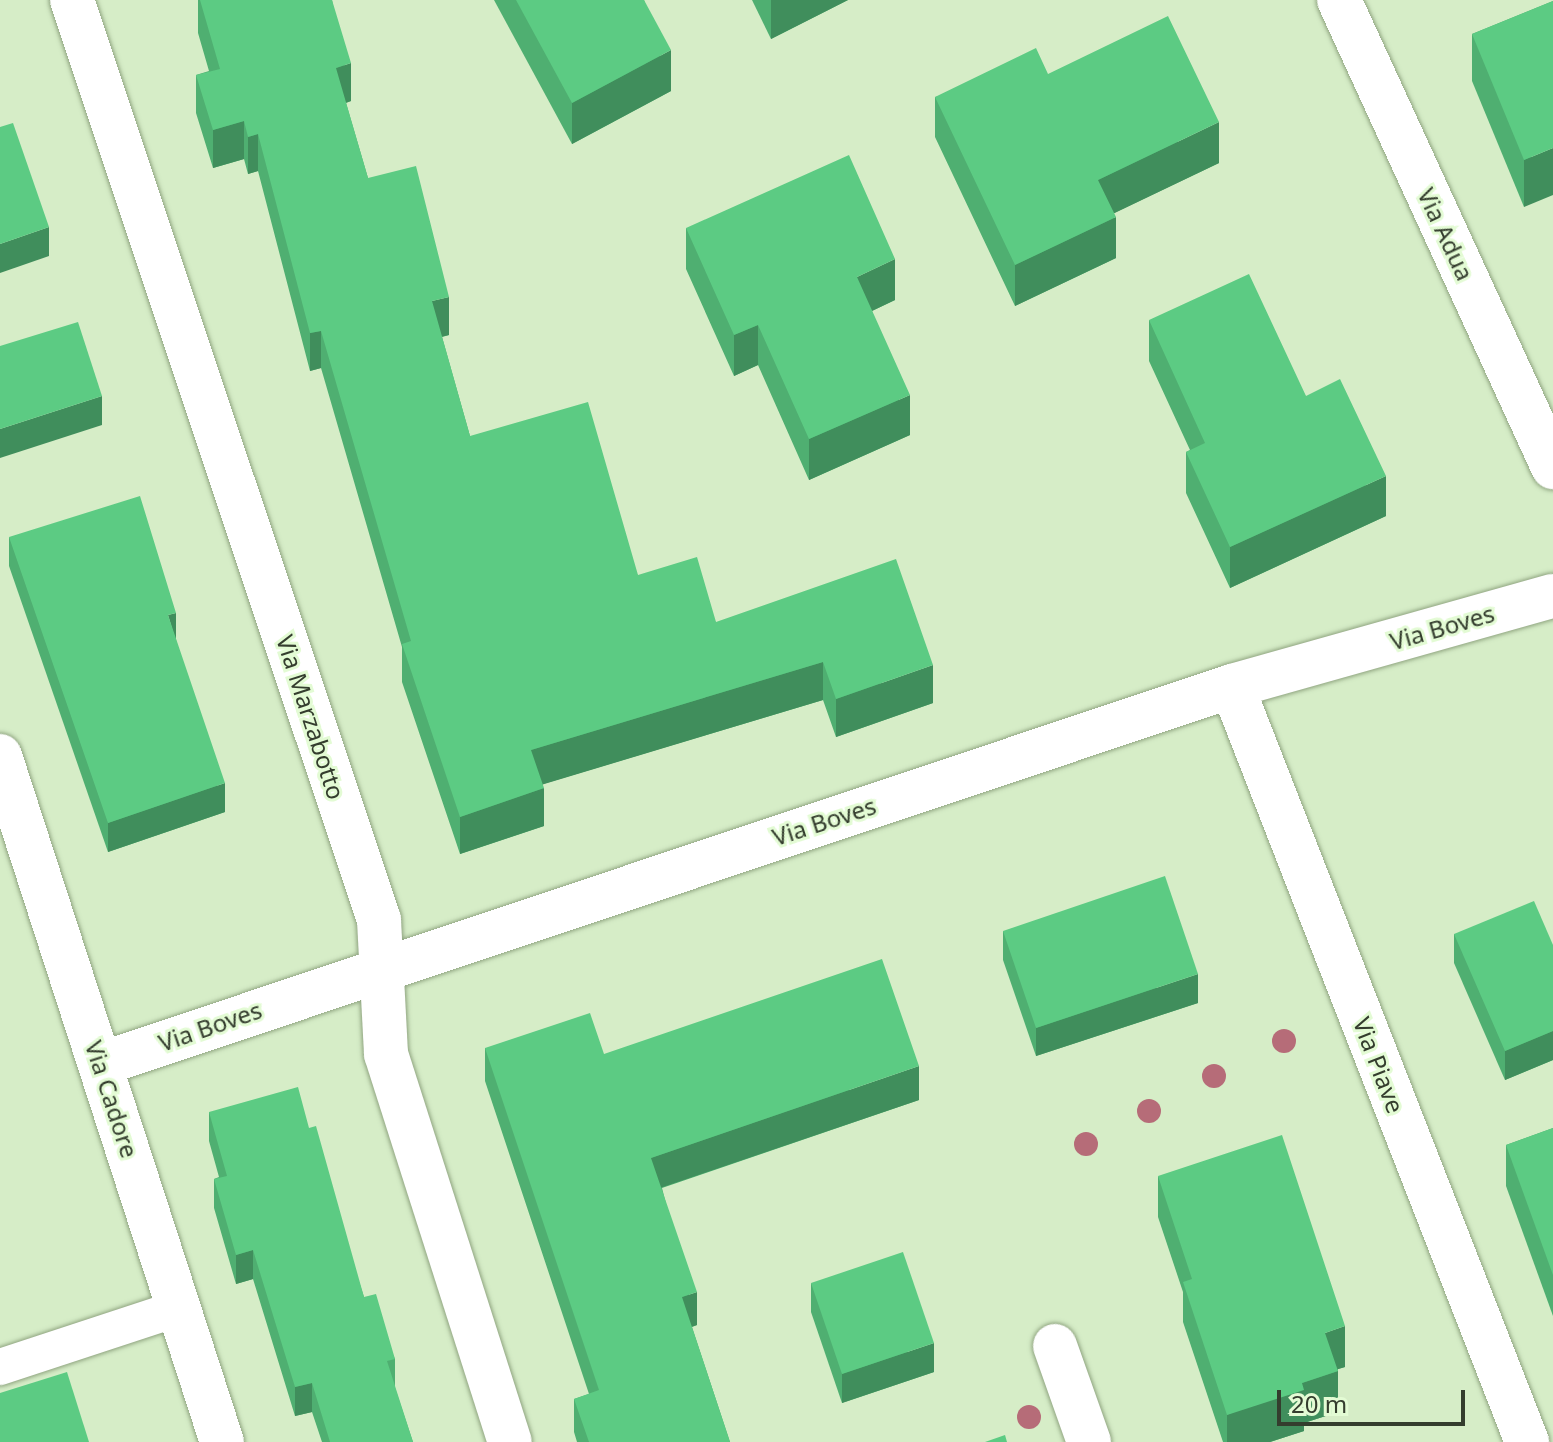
<!DOCTYPE html>
<html>
<head>
<meta charset="utf-8">
<style>
	body { margin:0 }
	#map { position:relative; width:1553px; height:1442px; overflow:hidden; background:#d6edc7; font-family:"Noto Sans",sans-serif }
	div>[style] { position:absolute }
	.roads { filter:drop-shadow(0 0 2px #90a581) drop-shadow(0 0 2px #90a581) }
	.lane>* { height:36px; margin:-18px; padding:0 18px; transform-origin:18px; border-radius:18px; background:#fff }
	.street>* { height:44px; margin:-22px; padding:0 22px; transform-origin:22px; border-radius:22px; background:#fff }
	.trees>* { width:24px; height:24px; margin:-12px; border-radius:50%; background:#b66c78 }
	.wall>* { inset:0; background:#4faf71 }
	.shaded-wall>* { inset:0; background:#408e5c }
	.building>* { inset:0; background:#5ccb83 }
	span { translate:-50% -50%; white-space:nowrap; text-align:center; line-height:1.15; -webkit-text-stroke:6px #e3fbd4; paint-order:stroke }
	.street-label { font-size:24px; color:#343d2e }
	.scale { position:absolute; left:1277px; top:1390px; width:188px; height:36px; box-sizing:border-box; border:4px solid #343d2e; border-top:0; padding-left:10px; font-size:24px; line-height:28px; white-space:nowrap; color:#343d2e; -webkit-text-stroke:6px #e3fbd4; paint-order:stroke }
</style>
</head>
<body>
<div id="map">
	<div class="roads">
		<div class="lane">
			<i style="left:0;top:1367px;width:188px;rotate:-18.2deg"></i>
		</div>
		<div class="street">
			<i style="left:72px;top:0;width:970px;rotate:71.55deg"></i>
			<i style="left:379px;top:920px;width:134px;rotate:87deg"></i>
			<i style="left:386px;top:1054px;width:407px;rotate:72.3deg"></i>
			<i style="left:1339px;top:0;width:514px;rotate:65.38deg"></i>
			<i style="left:1232px;top:686px;width:812px;rotate:68.68deg"></i>
			<i style="left:0;top:756px;width:721px;rotate:72.07deg"></i>
			<i style="left:101px;top:1064px;width:1192px;rotate:-18.48deg"></i>
			<i style="left:1232px;top:686px;width:333px;rotate:-15.7deg"></i>
			<i style="left:1055px;top:1346px;width:102px;rotate:70.5deg"></i>
		</div>
	</div>
	<div class="trees">
		<i style="left:1284px;top:1041px"></i>
		<i style="left:1214px;top:1076px"></i>
		<i style="left:1149px;top:1111px"></i>
		<i style="left:1086px;top:1144px"></i>
		<i style="left:1029px;top:1417px"></i>
	</div>
	<div class="wall">
		<i style="clip-path:polygon(198px 0,332px 0,351px 101px,346px 103px,368px 178px,449px 335px,442px 337px,470px 436px,638px 575px,716px 622px,933px 703px,836px 737px,823px 700px,543px 784px,544px 826px,460px 854px,402px 682px,402px 647px,321px 368px,310px 371px,258px 171px,248px 174px,244px 159px,213px 168px,196px 113px,196px 75px,209px 71px,198px 33px)"></i>
		<i style="clip-path:polygon(494px 0,644px 0,671px 91px,572px 144px)"></i>
		<i style="clip-path:polygon(752px 0,848px 0,771px 39px)"></i>
		<i style="clip-path:polygon(1553px 1px,1524px 207px,1472px 81px,1472px 34px)"></i>
		<i style="clip-path:polygon(1048px 74px,1219px 163px,1114px 213px,1116px 258px,1015px 306px,935px 137px,935px 97px)"></i>
		<i style="clip-path:polygon(686px 228px,895px 300px,872px 311px,910px 435px,809px 480px,758px 365px,734px 376px,686px 269px)"></i>
		<i style="clip-path:polygon(1149px 320px,1306px 396px,1386px 516px,1230px 588px,1186px 493px,1186px 452px,1190px 450px,1149px 361px)"></i>
		<i style="clip-path:polygon(9px 537px,176px 640px,225px 812px,108px 852px,9px 566px)"></i>
		<i style="clip-path:polygon(1003px 931px,1198px 1003px,1036px 1056px,1003px 960px)"></i>
		<i style="clip-path:polygon(1454px 934px,1553px 945px,1553px 1060px,1505px 1080px,1454px 963px)"></i>
		<i style="clip-path:polygon(485px 1048px,604px 1054px,919px 1100px,662px 1188px,697px 1325px,692px 1327px,730px 1442px,577px 1442px,574px 1432px,574px 1399px,589px 1394px,485px 1081px)"></i>
		<i style="clip-path:polygon(209px 1112px,309px 1128px,364px 1297px,395px 1359px,395px 1388px,413px 1442px,322px 1442px,312px 1412px,295px 1416px,253px 1279px,236px 1284px,214px 1208px,214px 1179px,219px 1177px,209px 1141px)"></i>
		<i style="clip-path:polygon(1553px 1128px,1553px 1316px,1506px 1186px,1506px 1145px)"></i>
		<i style="clip-path:polygon(1158px 1176px,1345px 1367px,1338px 1369px,1338px 1412px,1304px 1423px,1304px 1431px,1270px 1442px,1223px 1442px,1183px 1322px,1183px 1292px,1158px 1217px)"></i>
		<i style="clip-path:polygon(811px 1283px,934px 1372px,842px 1403px,811px 1312px)"></i>
	</div>
	<div class="shaded-wall">
		<i style="clip-path:polygon(771px 0,848px 0,771px 39px)"></i>
		<i style="clip-path:polygon(671px 50px,671px 91px,572px 144px,572px 103px)"></i>
		<i style="clip-path:polygon(351px 63px,351px 101px,336px 106px,336px 68px)"></i>
		<i style="clip-path:polygon(244px 121px,244px 159px,213px 168px,213px 130px)"></i>
		<i style="clip-path:polygon(1219px 122px,1219px 163px,1098px 221px,1098px 180px)"></i>
		<i style="clip-path:polygon(258px 134px,258px 171px,248px 174px,248px 137px)"></i>
		<i style="clip-path:polygon(1553px 148px,1553px 195px,1524px 207px,1524px 160px)"></i>
		<i style="clip-path:polygon(1116px 217px,1116px 258px,1015px 306px,1015px 265px)"></i>
		<i style="clip-path:polygon(49px 227px,49px 256px,0 273px,0 244px)"></i>
		<i style="clip-path:polygon(895px 259px,895px 300px,857px 318px,857px 277px)"></i>
		<i style="clip-path:polygon(449px 297px,449px 335px,432px 339px,432px 301px)"></i>
		<i style="clip-path:polygon(758px 325px,758px 365px,734px 376px,734px 335px)"></i>
		<i style="clip-path:polygon(321px 331px,321px 368px,310px 371px,310px 333px)"></i>
		<i style="clip-path:polygon(910px 395px,910px 435px,809px 480px,809px 439px)"></i>
		<i style="clip-path:polygon(102px 396px,102px 425px,0 458px,0 429px)"></i>
		<i style="clip-path:polygon(1386px 476px,1386px 516px,1230px 588px,1230px 547px)"></i>
		<i style="clip-path:polygon(176px 613px,176px 642px,168px 615px)"></i>
		<i style="clip-path:polygon(823px 662px,823px 700px,531px 788px,531px 750px)"></i>
		<i style="clip-path:polygon(933px 665px,933px 703px,836px 737px,836px 699px)"></i>
		<i style="clip-path:polygon(225px 783px,225px 812px,108px 852px,108px 823px)"></i>
		<i style="clip-path:polygon(544px 788px,544px 826px,460px 854px,460px 817px)"></i>
		<i style="clip-path:polygon(1198px 974px,1198px 1003px,1036px 1056px,1036px 1028px)"></i>
		<i style="clip-path:polygon(1553px 1031px,1553px 1060px,1505px 1080px,1505px 1051px)"></i>
		<i style="clip-path:polygon(919px 1066px,919px 1100px,651px 1191px,651px 1158px)"></i>
		<i style="clip-path:polygon(253px 1250px,253px 1279px,236px 1284px,236px 1255px)"></i>
		<i style="clip-path:polygon(697px 1292px,697px 1325px,682px 1330px,682px 1297px)"></i>
		<i style="clip-path:polygon(1345px 1326px,1345px 1367px,1325px 1373px,1325px 1333px)"></i>
		<i style="clip-path:polygon(934px 1343px,934px 1372px,842px 1403px,842px 1374px)"></i>
		<i style="clip-path:polygon(1338px 1371px,1338px 1412px,1304px 1423px,1304px 1431px,1270px 1442px,1227px 1442px,1227px 1415px,1302px 1383px)"></i>
		<i style="clip-path:polygon(312px 1383px,312px 1412px,295px 1416px,295px 1387px)"></i>
	</div>
	<div class="building">
		<i style="clip-path:polygon(200px 0,332px 0,351px 63px,336px 68px,368px 178px,416px 166px,449px 297px,432px 301px,470px 436px,588px 402px,638px 575px,697px 557px,716px 622px,896px 559px,933px 665px,836px 699px,823px 662px,531px 750px,544px 788px,460px 817px,402px 644px,411px 641px,321px 331px,310px 333px,258px 134px,248px 137px,244px 121px,213px 130px,196px 75px,220px 69px)"></i>
		<i style="clip-path:polygon(516px 0,644px 0,671px 50px,572px 103px)"></i>
		<i style="clip-path:polygon(1553px 1px,1553px 148px,1524px 160px,1472px 34px)"></i>
		<i style="clip-path:polygon(1168px 16px,1219px 122px,1098px 180px,1116px 217px,1015px 265px,935px 97px,1036px 48px,1048px 74px)"></i>
		<i style="clip-path:polygon(13px 123px,49px 227px,0 244px,0 127px)"></i>
		<i style="clip-path:polygon(849px 155px,895px 259px,857px 277px,910px 395px,809px 439px,758px 325px,734px 335px,686px 228px)"></i>
		<i style="clip-path:polygon(1249px 274px,1306px 396px,1340px 379px,1386px 476px,1230px 547px,1186px 452px,1205px 443px,1149px 320px)"></i>
		<i style="clip-path:polygon(78px 322px,102px 396px,0 429px,0 346px)"></i>
		<i style="clip-path:polygon(140px 496px,176px 613px,168px 615px,225px 783px,108px 823px,9px 537px)"></i>
		<i style="clip-path:polygon(1165px 876px,1198px 974px,1036px 1028px,1003px 931px)"></i>
		<i style="clip-path:polygon(1534px 901px,1553px 945px,1553px 1031px,1505px 1051px,1454px 934px)"></i>
		<i style="clip-path:polygon(882px 959px,919px 1066px,651px 1158px,697px 1292px,682px 1297px,730px 1442px,589px 1442px,574px 1399px,599px 1390px,485px 1048px,590px 1013px,604px 1054px)"></i>
		<i style="clip-path:polygon(298px 1087px,309px 1128px,316px 1126px,364px 1297px,376px 1294px,395px 1359px,387px 1361px,413px 1442px,330px 1442px,312px 1383px,295px 1387px,253px 1250px,236px 1255px,214px 1179px,227px 1176px,209px 1112px)"></i>
		<i style="clip-path:polygon(1553px 1128px,1553px 1275px,1506px 1145px)"></i>
		<i style="clip-path:polygon(1282px 1135px,1345px 1326px,1325px 1333px,1338px 1371px,1302px 1383px,1304px 1390px,1227px 1415px,1183px 1282px,1192px 1279px,1158px 1176px)"></i>
		<i style="clip-path:polygon(903px 1252px,934px 1343px,842px 1374px,811px 1283px)"></i>
		<i style="clip-path:polygon(67px 1372px,89px 1442px,0 1442px,0 1393px)"></i>
		<i style="clip-path:polygon(1005px 1435px,1007px 1442px,985px 1442px)"></i>
	</div>
	<div class="street-label">
		<span style="left:1446px;top:234px;rotate:65deg">Via Adua</span>
		<span style="left:1442px;top:627px;rotate:-16deg">Via Boves</span>
		<span style="left:311px;top:717px;rotate:72deg">Via Marzabotto</span>
		<span style="left:824px;top:821px;rotate:-18deg">Via Boves</span>
		<span style="left:210px;top:1026px;rotate:-19deg">Via Boves</span>
		<span style="left:1379px;top:1065px;rotate:69deg">Via Piave</span>
		<span style="left:112px;top:1099px;rotate:72deg">Via Cadore</span>
	</div>
	<div class="scale">20 m</div>
</div>
</body>
</html>
